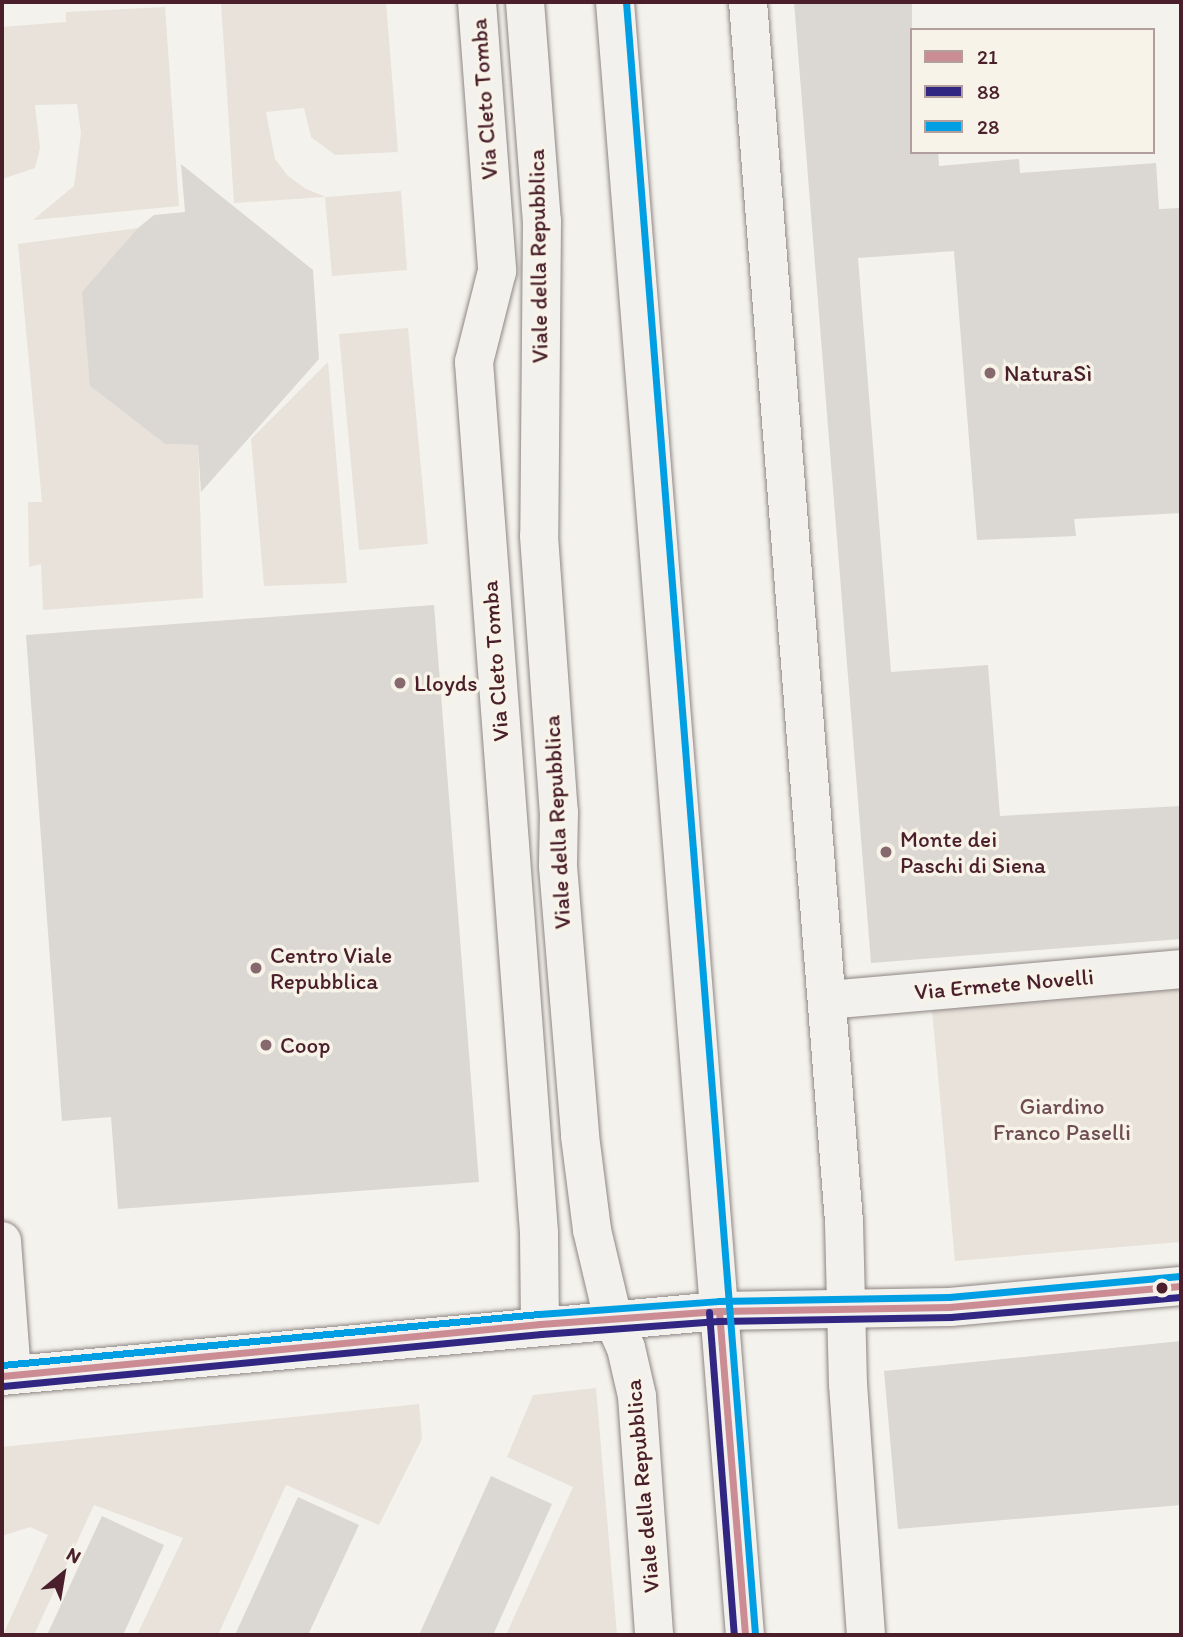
<!DOCTYPE html>
<html>
<head>
<meta charset="utf-8">
<style>
	body { margin:0 }
	#map { position:relative; width:1183px; height:1637px; overflow:hidden; background:#f4f2ec; font-family:Itim,sans-serif }
	div>[style] { position:absolute }
	.green>* { inset:0; background:#e8e2da }
	.building>* { inset:0; background:#dbd7d3 }
	.roads { filter:drop-shadow(0 0 2px #8f8685) drop-shadow(0 0 2px #8f8685) }
	.minor>* { height:38px; margin:-19px; padding:0 19px; transform-origin:19px; border-radius:19px; background:#f2f1ed }
	.secondary>* { height:38px; margin:-19px; padding:0 19px; transform-origin:19px; border-radius:19px; background:#f2f1ed }
	.bus-1>* { height:7px; margin:-3.5px; padding:0 3.5px; transform-origin:3.5px; border-radius:3.5px; background:#cb8d93 }
	.bus-2>* { height:7px; margin:-3.5px; padding:0 3.5px; transform-origin:3.5px; border-radius:3.5px; background:#312783 }
	.bus-3>* { height:7px; margin:-3.5px; padding:0 3.5px; transform-origin:3.5px; border-radius:3.5px; background:#009fe3 }
	.dots>* { width:19px; height:19px; translate:-50% -50%; box-sizing:border-box; border:4px solid #f7f3e8; border-radius:50% }
	span { translate:-50% -50%; white-space:nowrap; text-align:center; line-height:1.15; -webkit-text-stroke:7px #f7f3e8; paint-order:stroke }
	.street-label { font-size:23px; color:#4a1f2b }
	.poi-label { font-size:23px; color:#4a1f2b }
	.left { translate:0 -50%; text-align:left }
	.park-label { font-size:23px; color:#6f4c53 }
	.frame { position:absolute; inset:0; border:4px solid #4a1f2b; pointer-events:none }
	.legend { position:absolute; left:910px; top:28px; width:245px; height:126px; box-sizing:border-box; background:#f7f3e8; border:2px solid #b29e9c; margin:0; padding:9px 12px; list-style:none; font-size:21px; color:#4a1f2b }
	.legend li { display:flex; align-items:center; gap:14px; height:35px }
	.legend b { width:35px; border:2px solid #b29e9c }
	.north { position:absolute; left:28px; top:1539px; width:70px; height:70px; -webkit-text-stroke:5px #f7f3e8; paint-order:stroke; rotate:30deg; font-size:19px; font-weight:700; line-height:28px; text-align:center; color:#4a1f2b }
	.north::after { content:''; display:block; margin:auto; width:24px; height:32px; background:#4a1f2b; clip-path:polygon(50% 0,100% 100%,50% 72%,0 100%) }
</style>
</head>
<body>
<div id="map">
	<div class="green">
		<i style="clip-path:polygon(221px 2px,386px 2px,398px 152px,335px 155px,311px 137px,304px 108px,266px 112px,275px 159px,288px 176px,306px 189px,326px 197px,401px 191px,407px 270px,332px 276px,325px 197px,234px 203px)"></i>
		<i style="clip-path:polygon(165px 7px,179px 206px,33px 220px,74px 186px,81px 133px,77px 104px,35px 105px,40px 148px,35px 168px,2px 179px,2px 27px,66px 22px,66px 12px)"></i>
		<i style="clip-path:polygon(138px 228px,90px 386px,165px 444px,198px 445px,203px 598px,43px 610px,41px 564px,29px 567px,28px 502px,42px 502px,18px 244px)"></i>
		<i style="clip-path:polygon(408px 328px,428px 544px,359px 550px,339px 334px)"></i>
		<i style="clip-path:polygon(328px 362px,347px 583px,264px 586px,251px 439px)"></i>
		<i style="clip-path:polygon(1181px 988px,1181px 1242px,955px 1261px,932px 1010px)"></i>
		<i style="clip-path:polygon(596px 1388px,617px 1635px,506px 1635px,573px 1487px,507px 1457px,533px 1395px)"></i>
		<i style="clip-path:polygon(419px 1404px,422px 1439px,379px 1525px,286px 1485px,218px 1635px,137px 1635px,183px 1538px,94px 1505px,34px 1635px,3px 1635px,48px 1535px,30px 1527px,2px 1536px,2px 1447px)"></i>
	</div>
	<div class="building">
		<i style="clip-path:polygon(794px 2px,912px 2px,912px 152px,938px 152px,939px 166px,1019px 159px,1020px 173px,1156px 163px,1159px 209px,1181px 208px,1181px 513px,1074px 519px,1076px 536px,977px 540px,954px 251px,858px 258px,891px 672px,988px 665px,1000px 816px,1181px 806px,1181px 939px,871px 963px)"></i>
		<i style="clip-path:polygon(181px 164px,313px 270px,319px 359px,201px 492px,198px 445px,165px 444px,90px 386px,82px 292px,138px 228px,154px 215px,185px 212px)"></i>
		<i style="clip-path:polygon(434px 605px,479px 1182px,118px 1209px,111px 1117px,62px 1121px,26px 635px)"></i>
		<i style="clip-path:polygon(1181px 1341px,1181px 1505px,898px 1529px,884px 1371px)"></i>
		<i style="clip-path:polygon(491px 1476px,552px 1504px,493px 1635px,419px 1635px)"></i>
		<i style="clip-path:polygon(298px 1497px,359px 1525px,308px 1635px,235px 1635px)"></i>
		<i style="clip-path:polygon(102px 1516px,164px 1545px,123px 1635px,47px 1635px)"></i>
	</div>
	<div class="roads">
		<div class="minor">
			<i style="left:477px;top:2px;width:270px;rotate:85.7deg"></i>
			<i style="left:497px;top:271px;width:94px;rotate:104.2deg"></i>
			<i style="left:474px;top:362px;width:873px;rotate:85.73deg"></i>
			<i style="left:539px;top:1233px;width:91px;rotate:89.4deg"></i>
			<i style="left:748px;top:2px;width:1224px;rotate:85.5deg"></i>
			<i style="left:844px;top:1222px;width:162px;rotate:88.6deg"></i>
			<i style="left:848px;top:1384px;width:252px;rotate:85.9deg"></i>
			<i style="left:828px;top:1000px;width:354px;rotate:-5deg"></i>
			<i style="left:2px;top:1241px;width:134px;rotate:85.7deg"></i>
			<i style="left:719px;top:1311px;width:231px;rotate:-1deg"></i>
			<i style="left:950px;top:1307px;width:232px;rotate:-5.2deg"></i>
			<i style="left:613px;top:1319px;width:32px;rotate:66deg"></i>
			<i style="left:626px;top:1348px;width:49px;rotate:77.1deg"></i>
			<i style="left:637px;top:1396px;width:240px;rotate:85.9deg"></i>
		</div>
		<div class="secondary">
			<i style="left:525px;top:2px;width:220px;rotate:85.6deg"></i>
			<i style="left:542px;top:221px;width:315px;rotate:90.5deg"></i>
			<i style="left:539px;top:536px;width:277px;rotate:85.9deg"></i>
			<i style="left:559px;top:812px;width:54px;rotate:91.1deg"></i>
			<i style="left:558px;top:866px;width:271px;rotate:85.3deg"></i>
			<i style="left:580px;top:1136px;width:95px;rotate:82.7deg"></i>
			<i style="left:592px;top:1230px;width:91px;rotate:76.7deg"></i>
			<i style="left:615px;top:2px;width:1638px;rotate:85.45deg"></i>
			<i style="left:2px;top:1376px;width:720px;rotate:-5.18deg"></i>
		</div>
	</div>
	<div class="bus-1">
		<i style="left:719px;top:1311px;width:325px;rotate:85.4deg"></i>
		<i style="left:2px;top:1376px;width:541px;rotate:-5.52deg"></i>
		<i style="left:540px;top:1324px;width:179px;rotate:-4.2deg"></i>
		<i style="left:719px;top:1311px;width:231px;rotate:-1deg"></i>
		<i style="left:950px;top:1307px;width:232px;rotate:-5.2deg"></i>
	</div>
	<div class="bus-2">
		<i style="left:709px;top:1312px;width:324px;rotate:85.6deg"></i>
		<i style="left:3px;top:1386px;width:541px;rotate:-5.52deg"></i>
		<i style="left:541px;top:1334px;width:178px;rotate:-4.2deg"></i>
		<i style="left:719px;top:1321px;width:232px;rotate:-1deg"></i>
		<i style="left:951px;top:1317px;width:231px;rotate:-5deg"></i>
	</div>
	<div class="bus-3">
		<i style="left:626px;top:2px;width:1637px;rotate:85.48deg"></i>
		<i style="left:2px;top:1365px;width:539px;rotate:-5.43deg"></i>
		<i style="left:539px;top:1314px;width:180px;rotate:-4.1deg"></i>
		<i style="left:719px;top:1301px;width:230px;rotate:-1deg"></i>
		<i style="left:949px;top:1297px;width:232px;rotate:-5.2deg"></i>
	</div>
	<div class="dots">
		<i style="left:990px;top:373px;background:#86696f"></i>
		<i style="left:400px;top:683px;background:#86696f"></i>
		<i style="left:886px;top:852px;background:#86696f"></i>
		<i style="left:256px;top:968px;background:#86696f"></i>
		<i style="left:266px;top:1045px;background:#86696f"></i>
		<i style="left:1162px;top:1288px;background:#4a1f2b"></i>
	</div>
	<div class="street-label">
		<span style="left:484px;top:99px;rotate:-94deg">Via Cleto Tomba</span>
		<span style="left:538px;top:256px;rotate:-91deg">Viale della Repubblica</span>
		<span style="left:495px;top:661px;rotate:-94deg">Via Cleto Tomba</span>
		<span style="left:557px;top:822px;rotate:-93deg">Viale della Repubblica</span>
		<span style="left:1004px;top:984px;rotate:-5deg">Via Ermete Novelli</span>
		<span style="left:642px;top:1486px;rotate:-95deg">Viale della Repubblica</span>
	</div>
	<div class="poi-label">
		<span class="left" style="left:1004px;top:373px">NaturaSì</span>
		<span class="left" style="left:414px;top:683px">Lloyds</span>
		<span class="left" style="left:900px;top:852px">Monte dei<br>Paschi di Siena</span>
		<span class="left" style="left:270px;top:968px">Centro Viale<br>Repubblica</span>
		<span class="left" style="left:280px;top:1045px">Coop</span>
	</div>
	<div class="park-label">
		<span style="left:1062px;top:1119px">Giardino<br>Franco Paselli</span>
	</div>
	<div class="frame"></div>
	<ul class="legend">
	<li><b style="height:9px;background:#cb8d93"></b>21</li>
	<li><b style="height:9px;background:#312783"></b>88</li>
	<li><b style="height:9px;background:#009fe3"></b>28</li>
	</ul>
	<div class="north">N</div>
</div>
</body>
</html>
